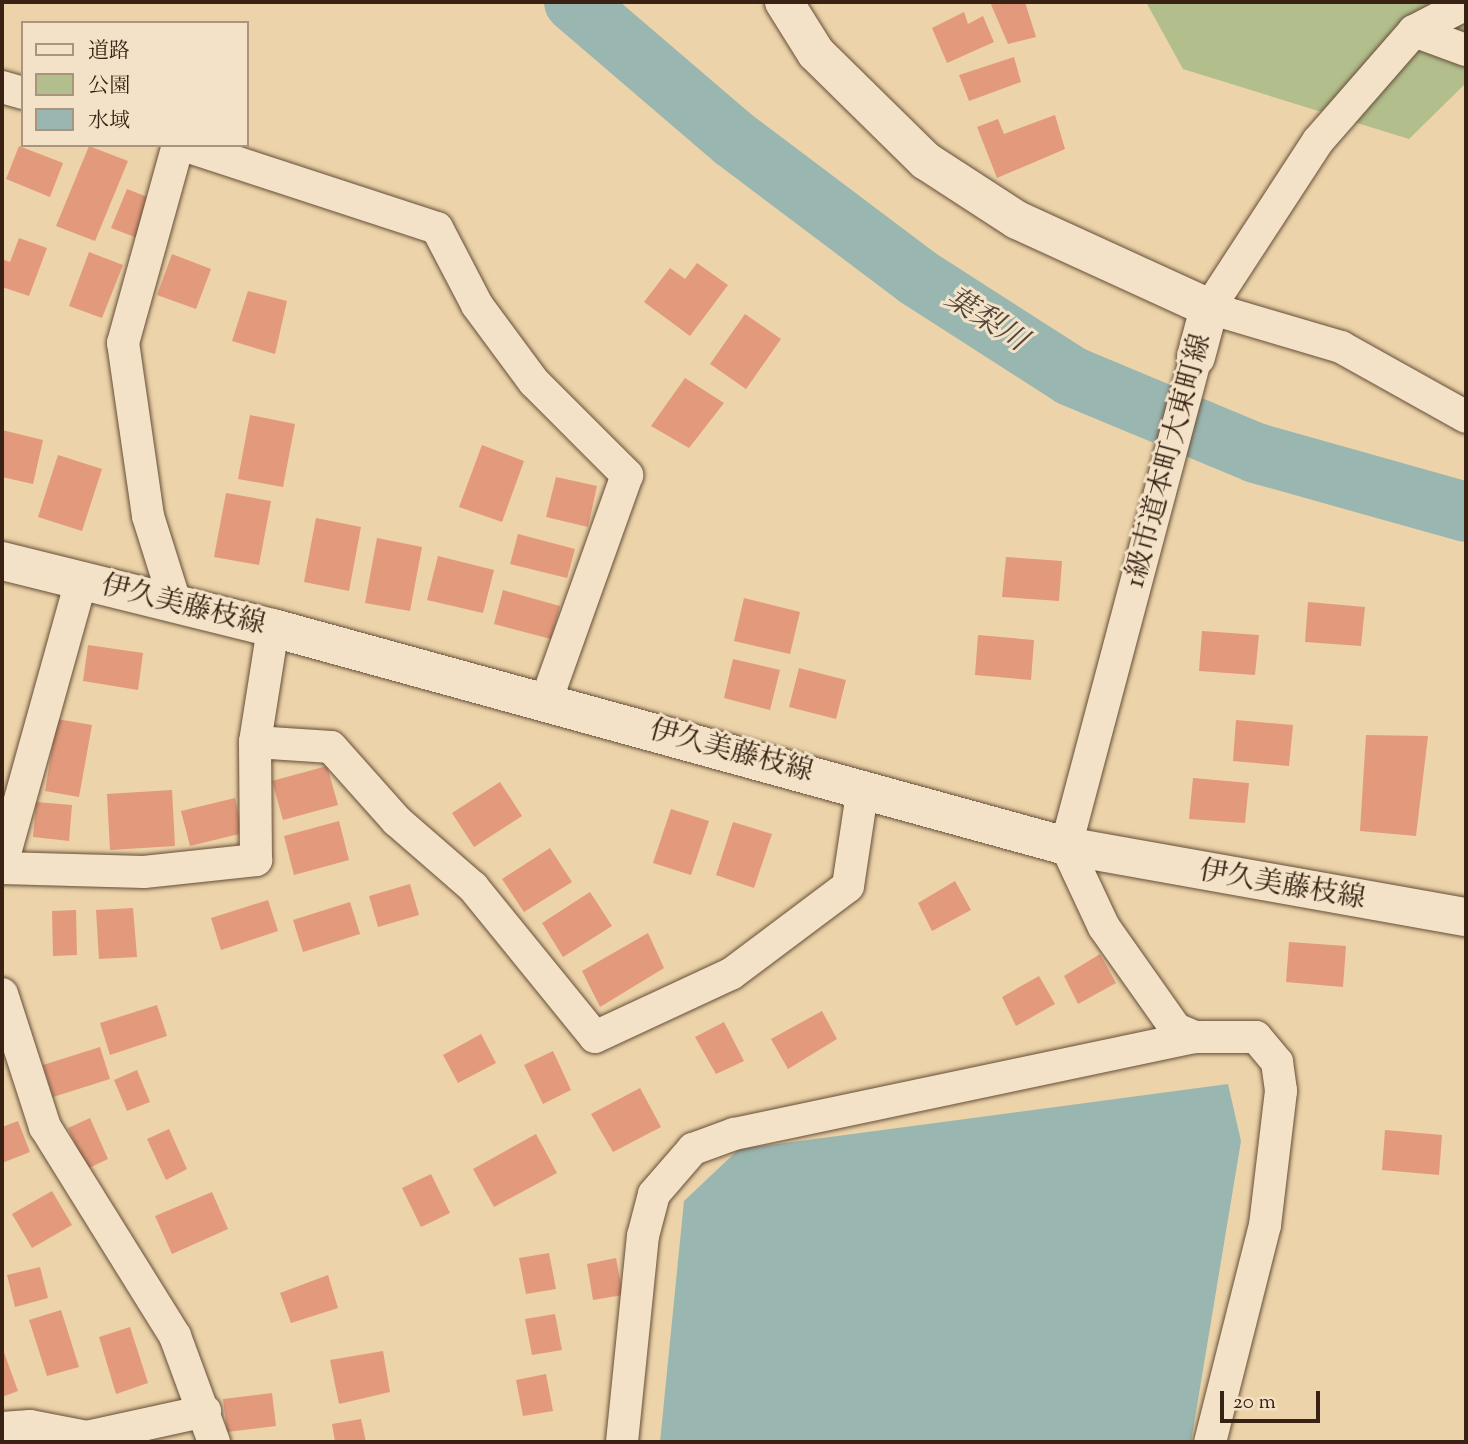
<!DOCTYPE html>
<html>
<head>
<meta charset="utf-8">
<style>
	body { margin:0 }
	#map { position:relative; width:1468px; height:1444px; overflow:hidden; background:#ecd3a9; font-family:"Sorts Mill Goudy","Noto Serif JP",serif }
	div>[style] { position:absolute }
	.green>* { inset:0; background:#b2be8c }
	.water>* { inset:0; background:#9ab6b0 }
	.river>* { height:60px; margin:-30px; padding:0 30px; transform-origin:30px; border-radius:30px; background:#9ab6b0 }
	.building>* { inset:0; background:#e39a7c }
	.roads { filter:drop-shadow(0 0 2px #664e38) drop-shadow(0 0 2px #664e38) }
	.street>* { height:32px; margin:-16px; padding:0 16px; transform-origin:16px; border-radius:16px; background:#f3e2c7 }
	.secondary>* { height:38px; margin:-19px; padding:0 19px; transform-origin:19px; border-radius:19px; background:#f3e2c7 }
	span { translate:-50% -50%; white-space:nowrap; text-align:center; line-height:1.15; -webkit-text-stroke:6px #f3e2c7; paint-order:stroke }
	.street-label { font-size:28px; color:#392113 }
	.water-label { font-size:30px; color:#51463a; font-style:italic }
	.frame { position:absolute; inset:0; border:4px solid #392113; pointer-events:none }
	.legend { position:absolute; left:21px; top:21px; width:228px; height:126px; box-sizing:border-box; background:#f3e2c7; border:2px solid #a9957f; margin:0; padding:9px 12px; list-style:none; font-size:21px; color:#392113 }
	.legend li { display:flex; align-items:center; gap:14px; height:35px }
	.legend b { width:35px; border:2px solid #a9957f }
	.scale { position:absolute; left:1220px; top:1391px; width:100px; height:32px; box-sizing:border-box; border:4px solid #392113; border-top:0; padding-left:9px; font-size:21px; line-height:24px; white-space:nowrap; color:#392113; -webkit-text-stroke:5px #f3e2c7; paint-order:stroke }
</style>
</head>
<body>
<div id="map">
	<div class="green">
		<i style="clip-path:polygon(1146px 2px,1466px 2px,1466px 83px,1409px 139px,1183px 69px)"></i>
	</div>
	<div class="water">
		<i style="clip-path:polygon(1228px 1084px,1241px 1141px,1191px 1442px,660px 1442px,684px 1201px,739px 1149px)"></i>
	</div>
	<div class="river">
		<i style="left:574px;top:2px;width:211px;rotate:40.6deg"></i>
		<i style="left:734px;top:139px;width:229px;rotate:37deg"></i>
		<i style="left:917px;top:277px;width:183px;rotate:32.7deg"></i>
		<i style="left:1071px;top:376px;width:200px;rotate:22.6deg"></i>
		<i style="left:1256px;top:453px;width:218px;rotate:15.7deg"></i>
	</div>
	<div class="building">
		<i style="clip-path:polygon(990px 2px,1025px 2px,1036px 37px,1008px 44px)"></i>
		<i style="clip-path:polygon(964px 12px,968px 24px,983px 16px,994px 42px,947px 63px,932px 28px)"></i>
		<i style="clip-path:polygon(1014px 57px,1021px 82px,969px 101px,959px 75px)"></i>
		<i style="clip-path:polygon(1055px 115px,1065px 149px,997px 178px,977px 127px,998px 119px,1004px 134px)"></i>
		<i style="clip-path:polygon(19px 146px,63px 163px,50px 197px,6px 179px)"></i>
		<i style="clip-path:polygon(89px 146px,128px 161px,95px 241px,56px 226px)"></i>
		<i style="clip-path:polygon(127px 189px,155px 200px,140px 239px,111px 228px)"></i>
		<i style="clip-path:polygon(19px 238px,47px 248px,29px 296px,2px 287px,2px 259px,10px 262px)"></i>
		<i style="clip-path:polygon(89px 252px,123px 265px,102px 318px,69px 306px)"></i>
		<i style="clip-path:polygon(172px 254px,211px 269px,196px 309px,157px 295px)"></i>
		<i style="clip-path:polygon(697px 263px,728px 285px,690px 336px,644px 302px,670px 268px,685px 279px)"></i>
		<i style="clip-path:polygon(248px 291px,287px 301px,275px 354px,232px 341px)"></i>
		<i style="clip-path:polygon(745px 314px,781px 339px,746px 389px,710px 364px)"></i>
		<i style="clip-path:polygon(685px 378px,724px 403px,689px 448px,651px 426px)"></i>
		<i style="clip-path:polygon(250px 415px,295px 424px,283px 487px,238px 479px)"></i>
		<i style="clip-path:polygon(2px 430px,43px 440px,33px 484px,2px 477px)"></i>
		<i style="clip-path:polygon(482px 445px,524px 461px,502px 522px,459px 507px)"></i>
		<i style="clip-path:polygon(58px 455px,102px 469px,82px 531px,38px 517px)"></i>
		<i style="clip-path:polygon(556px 477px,597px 486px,588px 527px,546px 517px)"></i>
		<i style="clip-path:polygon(226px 493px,271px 501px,259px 565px,214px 557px)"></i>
		<i style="clip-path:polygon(316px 518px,361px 527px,349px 591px,304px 582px)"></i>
		<i style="clip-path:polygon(518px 534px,575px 549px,567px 578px,510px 564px)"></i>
		<i style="clip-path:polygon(377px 538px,422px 547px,410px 611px,365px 603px)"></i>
		<i style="clip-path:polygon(438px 556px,494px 570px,483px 613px,427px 600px)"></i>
		<i style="clip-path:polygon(1006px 557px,1062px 561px,1059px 601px,1002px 597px)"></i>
		<i style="clip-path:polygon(503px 590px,560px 606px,551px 639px,494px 624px)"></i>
		<i style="clip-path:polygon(744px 598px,800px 612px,790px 654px,734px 641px)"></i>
		<i style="clip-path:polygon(1308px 602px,1365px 607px,1361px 646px,1305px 642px)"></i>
		<i style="clip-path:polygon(1202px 631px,1259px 635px,1255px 675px,1199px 671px)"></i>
		<i style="clip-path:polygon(978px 635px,1034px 640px,1031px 680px,975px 675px)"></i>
		<i style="clip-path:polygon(88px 645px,143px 653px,138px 690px,83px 681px)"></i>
		<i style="clip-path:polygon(733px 659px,780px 670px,770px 710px,724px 698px)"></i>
		<i style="clip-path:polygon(799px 668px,846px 680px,836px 719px,789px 707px)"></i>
		<i style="clip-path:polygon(57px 719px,92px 725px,79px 797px,45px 791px)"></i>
		<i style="clip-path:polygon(1236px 720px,1293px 725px,1289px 766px,1233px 761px)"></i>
		<i style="clip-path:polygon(1366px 735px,1428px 736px,1416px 836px,1360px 831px)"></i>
		<i style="clip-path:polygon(327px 766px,338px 805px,283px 820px,272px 781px)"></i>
		<i style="clip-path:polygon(1193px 778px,1249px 783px,1245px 823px,1189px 819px)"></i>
		<i style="clip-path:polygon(500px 782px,522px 816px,474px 847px,452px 813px)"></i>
		<i style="clip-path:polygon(172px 790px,175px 846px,110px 850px,107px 794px)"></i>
		<i style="clip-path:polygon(235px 798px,243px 833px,190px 846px,181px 811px)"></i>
		<i style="clip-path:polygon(36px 802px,72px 805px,69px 841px,33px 837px)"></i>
		<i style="clip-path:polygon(671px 809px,709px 821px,691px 875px,653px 863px)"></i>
		<i style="clip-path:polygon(339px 821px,349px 860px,294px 875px,284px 836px)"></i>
		<i style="clip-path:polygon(733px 822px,772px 834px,754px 888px,716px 875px)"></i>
		<i style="clip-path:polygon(550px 848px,572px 882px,524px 912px,502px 879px)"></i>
		<i style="clip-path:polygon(955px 881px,971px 910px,932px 931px,918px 903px)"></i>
		<i style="clip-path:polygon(410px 884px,419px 915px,378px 927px,369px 896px)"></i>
		<i style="clip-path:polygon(590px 892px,612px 926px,563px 957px,542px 923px)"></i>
		<i style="clip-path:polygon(268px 900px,278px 931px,221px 950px,211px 918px)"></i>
		<i style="clip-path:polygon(350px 902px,360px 934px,303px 952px,293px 920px)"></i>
		<i style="clip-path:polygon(133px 908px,137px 957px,99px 959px,96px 910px)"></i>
		<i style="clip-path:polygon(76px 910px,77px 955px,53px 956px,52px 911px)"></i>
		<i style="clip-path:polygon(648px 933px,664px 968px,600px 1007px,582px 971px)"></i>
		<i style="clip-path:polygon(1289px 942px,1346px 946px,1343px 987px,1286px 982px)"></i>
		<i style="clip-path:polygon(1100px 954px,1116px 983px,1078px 1004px,1064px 976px)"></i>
		<i style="clip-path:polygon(1039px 976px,1055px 1004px,1016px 1026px,1002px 997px)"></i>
		<i style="clip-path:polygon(157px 1005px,167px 1036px,110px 1055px,100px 1023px)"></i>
		<i style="clip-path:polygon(822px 1011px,837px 1039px,788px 1069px,771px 1039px)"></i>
		<i style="clip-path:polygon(724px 1022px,744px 1061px,716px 1074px,695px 1037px)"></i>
		<i style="clip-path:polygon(481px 1034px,496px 1063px,458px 1083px,443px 1055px)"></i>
		<i style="clip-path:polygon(100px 1047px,110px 1079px,53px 1097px,43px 1065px)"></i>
		<i style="clip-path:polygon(553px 1051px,571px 1090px,543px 1104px,524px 1065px)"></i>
		<i style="clip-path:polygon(137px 1070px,150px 1102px,127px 1111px,114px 1080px)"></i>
		<i style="clip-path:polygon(640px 1088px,661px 1127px,613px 1152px,591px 1114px)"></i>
		<i style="clip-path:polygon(90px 1118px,108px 1159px,87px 1169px,68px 1128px)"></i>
		<i style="clip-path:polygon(18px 1121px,30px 1152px,2px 1163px,2px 1127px)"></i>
		<i style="clip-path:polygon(169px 1129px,187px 1169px,166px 1180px,147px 1139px)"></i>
		<i style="clip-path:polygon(1385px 1130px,1442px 1135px,1439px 1175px,1382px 1170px)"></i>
		<i style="clip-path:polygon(536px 1134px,557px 1173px,494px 1207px,473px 1169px)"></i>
		<i style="clip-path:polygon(431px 1174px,450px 1213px,421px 1227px,402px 1188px)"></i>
		<i style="clip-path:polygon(52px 1191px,72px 1225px,32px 1248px,12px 1214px)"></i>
		<i style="clip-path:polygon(212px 1192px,228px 1229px,172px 1254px,155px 1216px)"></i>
		<i style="clip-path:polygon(549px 1253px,556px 1289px,526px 1294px,519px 1258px)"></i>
		<i style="clip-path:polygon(616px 1258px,623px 1295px,593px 1300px,587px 1264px)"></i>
		<i style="clip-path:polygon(40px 1267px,48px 1298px,15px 1307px,7px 1275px)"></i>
		<i style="clip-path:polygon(328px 1275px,338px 1308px,291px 1323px,280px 1293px)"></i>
		<i style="clip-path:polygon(61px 1310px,79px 1367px,47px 1376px,29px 1320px)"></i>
		<i style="clip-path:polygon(555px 1314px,562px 1350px,532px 1355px,525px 1319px)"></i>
		<i style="clip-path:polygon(130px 1327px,148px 1383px,116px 1394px,99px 1337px)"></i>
		<i style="clip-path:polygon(2px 1347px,18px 1391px,2px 1397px)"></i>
		<i style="clip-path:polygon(383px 1351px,390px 1392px,339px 1404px,330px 1360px)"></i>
		<i style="clip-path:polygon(546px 1374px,553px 1411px,523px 1416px,516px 1380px)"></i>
		<i style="clip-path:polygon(272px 1393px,276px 1426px,227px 1432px,223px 1399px)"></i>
		<i style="clip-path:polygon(361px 1419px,366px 1442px,335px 1442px,332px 1424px)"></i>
	</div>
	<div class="roads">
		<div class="street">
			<i style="left:1466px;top:4px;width:59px;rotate:152.6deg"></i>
			<i style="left:1414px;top:31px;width:146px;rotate:131.1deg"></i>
			<i style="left:1318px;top:141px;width:199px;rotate:123.1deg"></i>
			<i style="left:1209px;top:308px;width:138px;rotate:16.5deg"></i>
			<i style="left:1341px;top:347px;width:143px;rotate:29.2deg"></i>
			<i style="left:1414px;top:31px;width:55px;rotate:20.1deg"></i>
			<i style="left:2px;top:87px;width:22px;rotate:16deg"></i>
			<i style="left:183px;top:145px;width:267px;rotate:18.1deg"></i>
			<i style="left:437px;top:228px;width:87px;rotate:62.5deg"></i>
			<i style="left:477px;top:305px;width:96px;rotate:53.5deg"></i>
			<i style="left:534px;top:382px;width:132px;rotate:45deg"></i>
			<i style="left:627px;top:475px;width:240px;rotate:109.7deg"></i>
			<i style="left:1196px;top:357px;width:506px;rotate:104.89deg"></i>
			<i style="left:1066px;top:846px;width:89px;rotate:64.9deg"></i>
			<i style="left:1104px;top:927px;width:125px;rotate:54.8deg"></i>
			<i style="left:1176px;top:1029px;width:21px;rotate:23deg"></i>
			<i style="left:1195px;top:1037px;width:61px"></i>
			<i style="left:1256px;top:1037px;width:33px;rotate:50deg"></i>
			<i style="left:1277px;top:1062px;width:29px;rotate:82deg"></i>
			<i style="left:1281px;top:1091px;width:135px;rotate:96.8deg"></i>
			<i style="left:1265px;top:1225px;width:224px;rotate:104.2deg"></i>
			<i style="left:176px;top:605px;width:93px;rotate:-107.5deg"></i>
			<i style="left:148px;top:516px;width:175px;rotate:-98.2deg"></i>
			<i style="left:123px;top:343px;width:205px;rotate:-74.5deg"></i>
			<i style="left:255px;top:742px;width:76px;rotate:3.8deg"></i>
			<i style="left:331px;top:747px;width:99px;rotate:48.3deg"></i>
			<i style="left:397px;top:821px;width:101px;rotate:41deg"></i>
			<i style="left:473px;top:887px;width:193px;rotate:50.9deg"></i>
			<i style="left:595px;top:1037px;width:150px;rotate:-24.9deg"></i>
			<i style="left:731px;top:974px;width:146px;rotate:-36.9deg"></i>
			<i style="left:848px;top:886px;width:100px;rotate:-81.4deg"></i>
			<i style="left:2px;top:864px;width:294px;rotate:-74.4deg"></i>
			<i style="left:2px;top:868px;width:142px;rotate:1.6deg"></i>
			<i style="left:144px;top:872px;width:113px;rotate:-6.1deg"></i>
			<i style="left:256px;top:860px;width:118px;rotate:-90.5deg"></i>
			<i style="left:255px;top:742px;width:115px;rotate:-81deg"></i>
			<i style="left:2px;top:994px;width:140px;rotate:72.1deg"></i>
			<i style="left:45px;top:1127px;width:246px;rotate:58.1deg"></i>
			<i style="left:175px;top:1336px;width:113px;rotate:69.8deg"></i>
			<i style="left:2px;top:1428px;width:28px;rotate:-4deg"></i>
			<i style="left:30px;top:1426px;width:58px;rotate:10.9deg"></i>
			<i style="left:87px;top:1437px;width:121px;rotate:-12.4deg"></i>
			<i style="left:622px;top:1442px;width:207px;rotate:-84.2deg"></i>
			<i style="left:643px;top:1236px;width:43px;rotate:-75.3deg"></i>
			<i style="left:654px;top:1194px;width:60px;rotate:-49.1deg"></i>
			<i style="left:693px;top:1149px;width:44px;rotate:-20.1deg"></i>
			<i style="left:734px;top:1134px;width:471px;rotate:-11.9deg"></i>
		</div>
		<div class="secondary">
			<i style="left:784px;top:2px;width:60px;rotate:57.9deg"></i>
			<i style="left:816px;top:53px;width:154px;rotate:44.5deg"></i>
			<i style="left:926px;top:161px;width:108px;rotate:33deg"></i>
			<i style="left:1017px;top:220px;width:211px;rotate:24.6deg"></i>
			<i style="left:1209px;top:308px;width:51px;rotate:104.9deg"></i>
			<i style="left:2px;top:561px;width:279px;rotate:13.9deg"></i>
			<i style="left:273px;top:628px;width:822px;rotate:15.37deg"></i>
			<i style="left:1066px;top:846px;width:406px;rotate:10.1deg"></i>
		</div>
	</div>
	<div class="street-label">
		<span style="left:1169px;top:461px;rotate:-75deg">1級市道本町大東町線</span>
		<span style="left:183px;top:606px;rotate:14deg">伊久美藤枝線</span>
		<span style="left:731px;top:752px;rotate:15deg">伊久美藤枝線</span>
		<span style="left:1282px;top:886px;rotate:10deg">伊久美藤枝線</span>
	</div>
	<div class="water-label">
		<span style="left:985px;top:321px;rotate:33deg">葉梨川</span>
	</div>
	<div class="frame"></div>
	<ul class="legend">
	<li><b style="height:9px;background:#f3e2c7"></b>道路</li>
	<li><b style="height:19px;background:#b2be8c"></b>公園</li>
	<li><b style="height:19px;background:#9ab6b0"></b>水域</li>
	</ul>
	<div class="scale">20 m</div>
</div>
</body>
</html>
